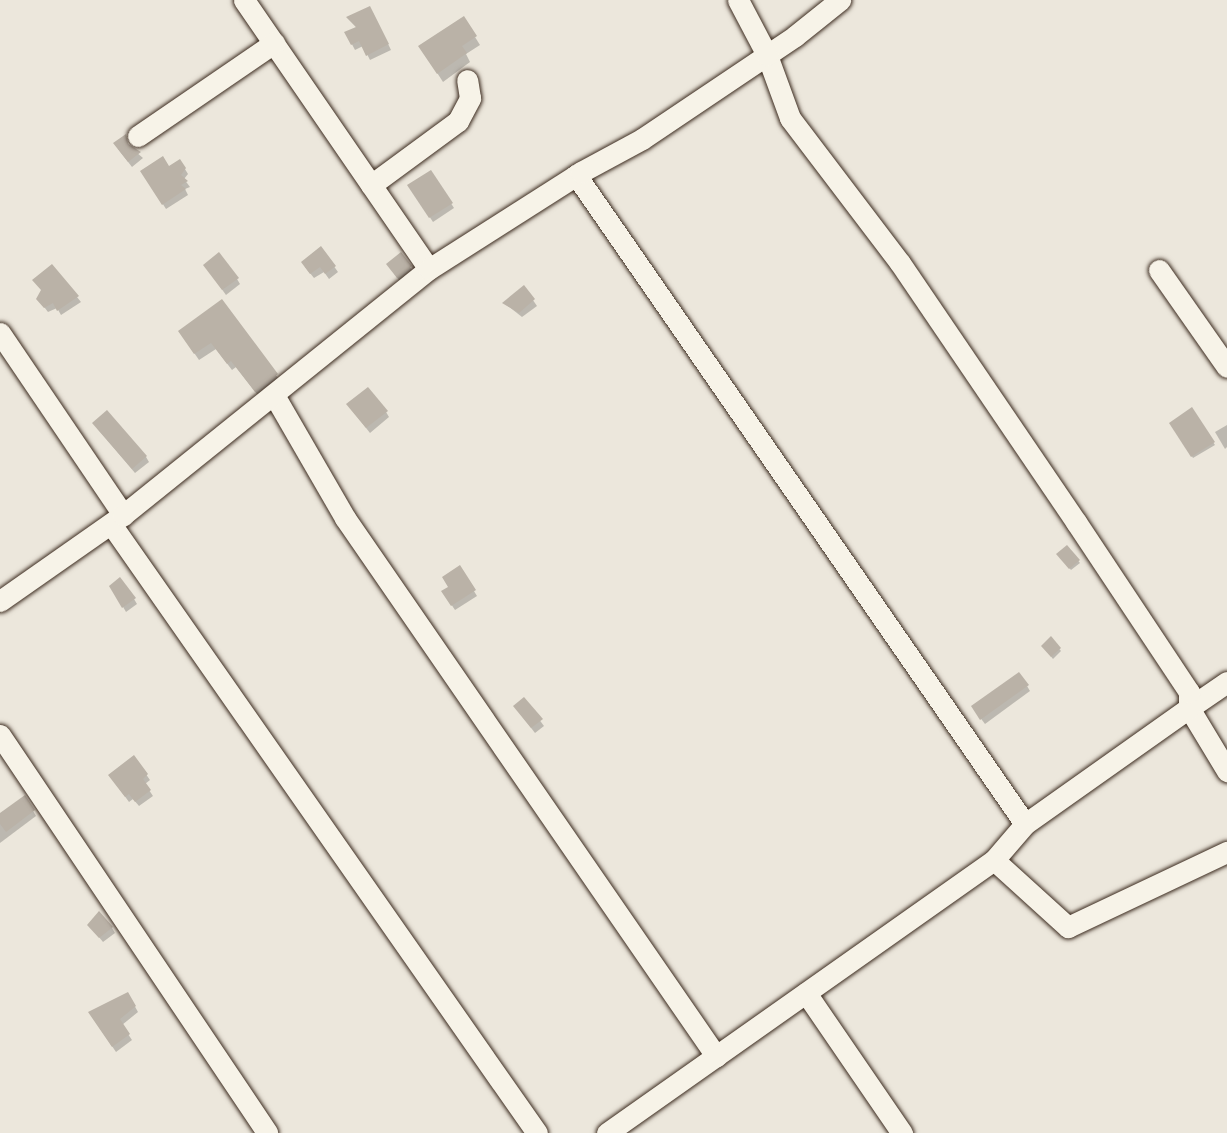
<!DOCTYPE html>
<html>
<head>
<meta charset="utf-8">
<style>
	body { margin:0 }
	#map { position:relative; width:1227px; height:1133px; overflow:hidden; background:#ece7dc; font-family:Caveat,sans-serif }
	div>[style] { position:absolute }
	.shadow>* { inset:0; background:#0003 }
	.building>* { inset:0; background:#bab2a7 }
	.roads { filter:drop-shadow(0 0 2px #3b2a1e) drop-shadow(0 0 2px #3b2a1e) }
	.minor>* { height:21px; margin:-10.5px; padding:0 10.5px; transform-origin:10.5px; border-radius:10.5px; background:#f7f3e8 }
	span { translate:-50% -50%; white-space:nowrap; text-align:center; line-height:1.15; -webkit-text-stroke:6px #f7f3e8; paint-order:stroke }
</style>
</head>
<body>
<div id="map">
	<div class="shadow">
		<i style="clip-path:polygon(373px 13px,391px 50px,370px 60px,363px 46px,355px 50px,346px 33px,357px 28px,348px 18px)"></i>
		<i style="clip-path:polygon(475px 37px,480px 45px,466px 54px,470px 62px,443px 82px,425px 54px)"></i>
		<i style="clip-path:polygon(125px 136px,129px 146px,143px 158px,132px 167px,118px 149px)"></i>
		<i style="clip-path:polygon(180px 161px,188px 174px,184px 179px,190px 187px,185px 189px,188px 195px,166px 209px,142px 171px,169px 168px)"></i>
		<i style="clip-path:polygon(431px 172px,454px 208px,433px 222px,409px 186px)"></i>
		<i style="clip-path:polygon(321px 248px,338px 272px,329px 279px,324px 272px,314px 278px,305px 267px)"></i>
		<i style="clip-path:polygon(401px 254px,414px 273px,401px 283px,391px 269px)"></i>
		<i style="clip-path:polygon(52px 266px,81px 302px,61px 315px,57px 308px,48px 312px,38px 299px)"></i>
		<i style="clip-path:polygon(208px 270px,237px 279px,240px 284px,226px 295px)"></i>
		<i style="clip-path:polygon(524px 287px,537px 306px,522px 317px,504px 303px)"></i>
		<i style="clip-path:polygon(222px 302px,281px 382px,260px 398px,236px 367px,232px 370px,216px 349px,199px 360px,184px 338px)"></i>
		<i style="clip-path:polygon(351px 409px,386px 412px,389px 417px,370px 433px)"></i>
		<i style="clip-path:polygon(1191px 409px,1215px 445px,1193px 458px,1171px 424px)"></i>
		<i style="clip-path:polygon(1227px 425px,1227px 447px,1225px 449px,1215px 432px)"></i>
		<i style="clip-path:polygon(97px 428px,146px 457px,149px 462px,135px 473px)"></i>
		<i style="clip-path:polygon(1067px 547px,1080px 563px,1071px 570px,1059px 556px)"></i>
		<i style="clip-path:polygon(459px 567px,477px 596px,455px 610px,443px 592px,450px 587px)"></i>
		<i style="clip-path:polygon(111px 586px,134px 599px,137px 604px,126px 612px)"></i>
		<i style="clip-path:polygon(1051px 639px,1061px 651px,1053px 659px,1044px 648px)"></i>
		<i style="clip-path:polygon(1027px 686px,1030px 691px,985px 724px,976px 712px)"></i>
		<i style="clip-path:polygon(524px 699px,544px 726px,535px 733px,518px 711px)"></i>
		<i style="clip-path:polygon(134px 757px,150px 780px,145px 784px,153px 796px,139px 806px,133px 799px,129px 802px,113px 780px)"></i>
		<i style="clip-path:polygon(25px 797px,36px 816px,0 843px,0 815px)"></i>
		<i style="clip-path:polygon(89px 925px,112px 928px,115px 933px,103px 942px)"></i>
		<i style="clip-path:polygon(128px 994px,138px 1012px,122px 1025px,132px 1040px,116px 1052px,93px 1018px)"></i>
	</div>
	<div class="building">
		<i style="clip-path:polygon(370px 6px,389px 44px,366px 56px,359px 41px,351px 45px,344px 32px,356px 27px,346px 17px)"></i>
		<i style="clip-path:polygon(464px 16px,477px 36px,462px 46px,467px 53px,437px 74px,418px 46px)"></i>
		<i style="clip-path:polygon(126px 134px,128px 144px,141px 152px,128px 162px,113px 143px)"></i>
		<i style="clip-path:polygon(163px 156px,169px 166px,180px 159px,186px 168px,181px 175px,188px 181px,181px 185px,186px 189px,162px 205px,140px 171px)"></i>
		<i style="clip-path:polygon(431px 170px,453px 203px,429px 218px,407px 185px)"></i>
		<i style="clip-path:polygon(321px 246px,336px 266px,325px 274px,320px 267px,310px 274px,301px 262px)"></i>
		<i style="clip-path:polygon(219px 252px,239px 278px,222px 290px,203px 265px)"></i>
		<i style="clip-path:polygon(401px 252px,412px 266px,397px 278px,386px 264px)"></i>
		<i style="clip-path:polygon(52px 264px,79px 296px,57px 311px,53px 303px,44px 308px,36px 299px,41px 290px,32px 280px)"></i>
		<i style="clip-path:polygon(524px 285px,535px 299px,519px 313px,502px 303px)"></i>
		<i style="clip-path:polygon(222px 299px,278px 374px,255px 392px,231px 361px,227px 364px,211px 343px,194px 354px,178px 331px)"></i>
		<i style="clip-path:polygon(368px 387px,388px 411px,366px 428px,346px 404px)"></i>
		<i style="clip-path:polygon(1192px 407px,1215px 442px,1191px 457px,1169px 423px)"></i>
		<i style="clip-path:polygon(107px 410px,147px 456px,132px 469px,92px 423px)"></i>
		<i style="clip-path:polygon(1067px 545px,1080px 560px,1069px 569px,1056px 554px)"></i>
		<i style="clip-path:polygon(460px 565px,476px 590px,451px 606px,441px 591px,448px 587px,442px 577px)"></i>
		<i style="clip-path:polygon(120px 577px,136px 598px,122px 608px,109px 586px)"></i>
		<i style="clip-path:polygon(1051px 636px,1061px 648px,1051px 657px,1041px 646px)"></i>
		<i style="clip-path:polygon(1019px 672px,1029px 685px,980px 720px,971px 706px)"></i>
		<i style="clip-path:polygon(524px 697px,543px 719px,531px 728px,513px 706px)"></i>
		<i style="clip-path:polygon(134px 755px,148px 774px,143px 779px,151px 790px,135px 802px,129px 794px,125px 797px,108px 775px)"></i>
		<i style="clip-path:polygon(25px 795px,35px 810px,6px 832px,0 824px,0 813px)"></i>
		<i style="clip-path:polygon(99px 911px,113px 927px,99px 938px,87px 925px)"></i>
		<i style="clip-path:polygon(128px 992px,136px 1006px,120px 1019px,130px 1034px,112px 1047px,88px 1012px)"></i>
	</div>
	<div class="roads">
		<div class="minor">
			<i style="left:244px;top:0;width:326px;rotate:55.5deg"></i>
			<i style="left:138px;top:136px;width:165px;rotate:-34.4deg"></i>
			<i style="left:576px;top:175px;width:789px;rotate:55.32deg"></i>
			<i style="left:371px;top:185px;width:108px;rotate:-36.3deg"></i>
			<i style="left:458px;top:121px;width:26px;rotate:-62deg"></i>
			<i style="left:470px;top:98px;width:18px;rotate:-99deg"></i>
			<i style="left:1159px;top:270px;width:118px;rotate:55deg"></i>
			<i style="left:0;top:333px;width:220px;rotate:55.9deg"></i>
			<i style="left:274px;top:395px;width:142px;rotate:60deg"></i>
			<i style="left:345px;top:518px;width:654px;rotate:55.41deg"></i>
			<i style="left:111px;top:524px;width:743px;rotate:55.03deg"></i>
			<i style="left:0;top:601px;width:150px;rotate:-35deg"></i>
			<i style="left:123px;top:515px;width:393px;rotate:-38.8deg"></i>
			<i style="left:429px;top:269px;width:180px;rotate:-32.5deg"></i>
			<i style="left:581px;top:172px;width:69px;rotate:-28.4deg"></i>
			<i style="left:642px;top:139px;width:184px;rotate:-33.9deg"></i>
			<i style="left:795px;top:36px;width:58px;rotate:-38.7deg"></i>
			<i style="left:1227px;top:682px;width:46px;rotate:145.6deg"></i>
			<i style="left:1189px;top:708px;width:74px;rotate:58.9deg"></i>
			<i style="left:0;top:735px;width:479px;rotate:56.1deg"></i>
			<i style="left:994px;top:860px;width:100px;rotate:42.2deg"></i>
			<i style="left:1068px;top:927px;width:176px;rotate:-25.3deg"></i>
			<i style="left:806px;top:993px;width:170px;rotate:55.6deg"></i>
			<i style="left:607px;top:1133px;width:474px;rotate:-35.2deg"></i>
			<i style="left:994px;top:860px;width:48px;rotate:-49.3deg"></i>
			<i style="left:1025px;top:824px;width:201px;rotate:-35.3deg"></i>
			<i style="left:1189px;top:708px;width:16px;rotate:-90deg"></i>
			<i style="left:1189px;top:692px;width:204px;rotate:-123.6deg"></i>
			<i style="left:1076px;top:522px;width:313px;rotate:-124.2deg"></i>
			<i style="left:900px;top:263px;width:182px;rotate:-127.2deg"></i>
			<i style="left:790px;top:118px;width:67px;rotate:-110.1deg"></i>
			<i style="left:767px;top:55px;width:62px;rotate:-117.8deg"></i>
		</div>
	</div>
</div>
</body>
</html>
